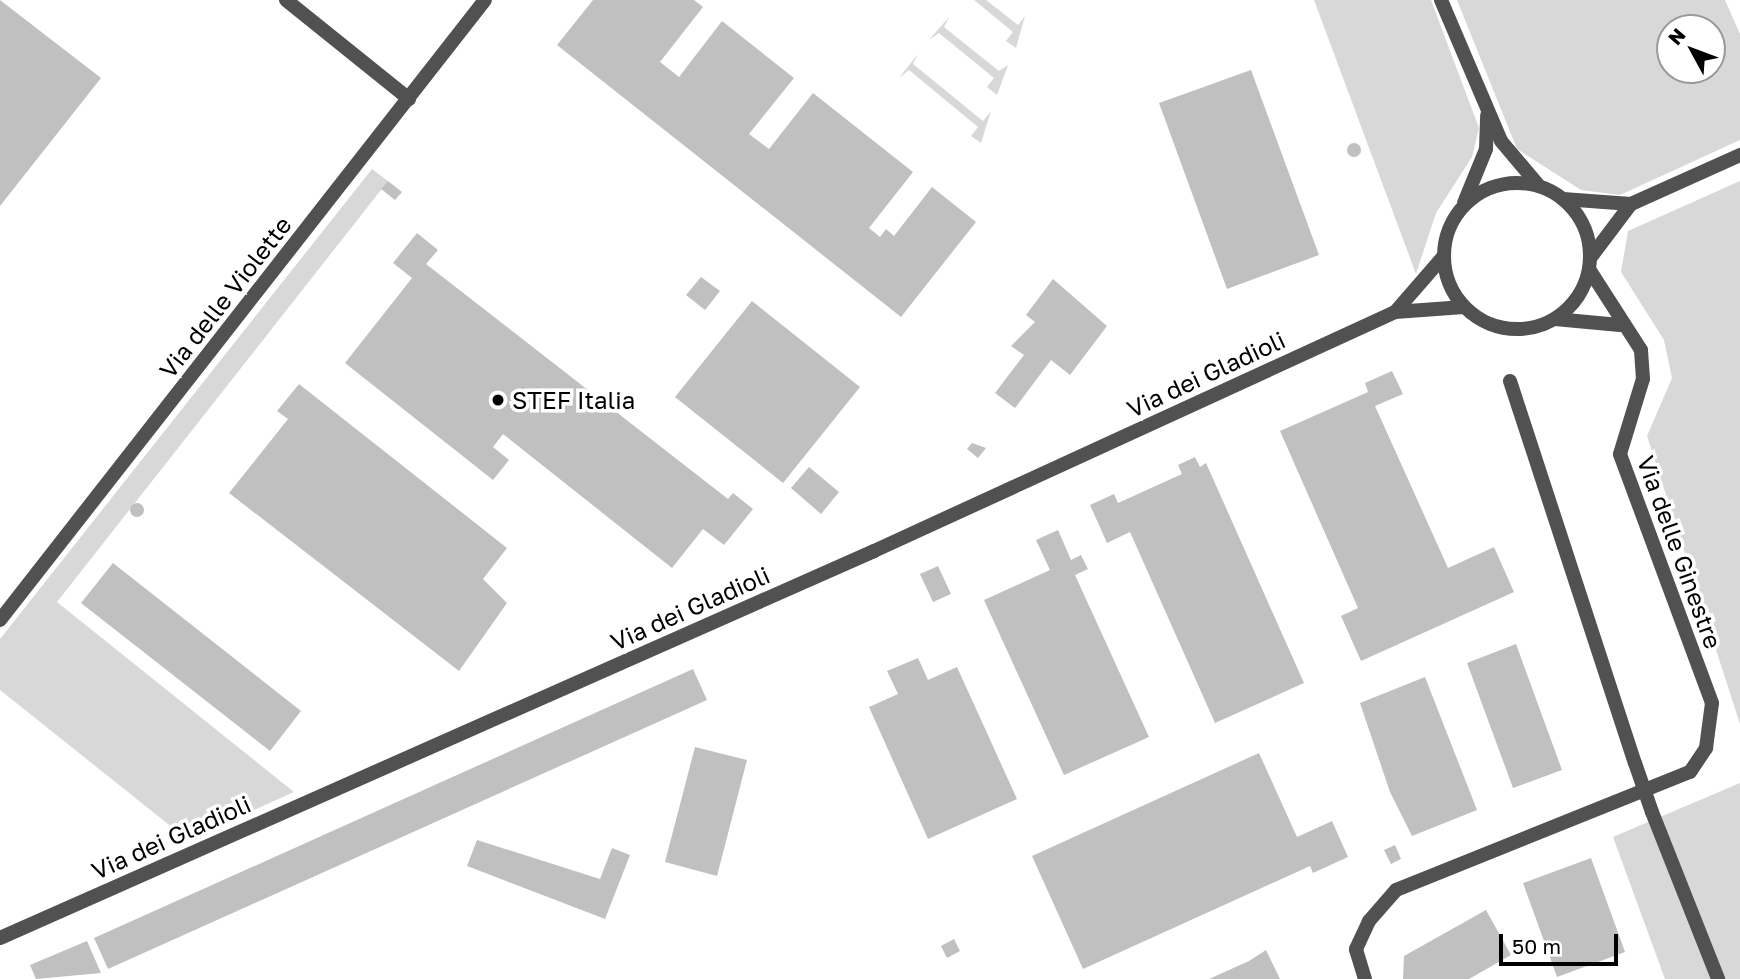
<!DOCTYPE html>
<html>
<head>
<meta charset="utf-8">
<style>
	body { margin:0 }
	#map { position:relative; width:1740px; height:979px; overflow:hidden; background:#fff; font-family:"Golos Text",sans-serif }
	div>[style] { position:absolute }
	.green>* { inset:0; background:#d8d8d8 }
	.building>* { inset:0; background:#c0c0c0 }
	.round { border-radius:50% }
	.street>* { height:14px; margin:-7px; padding:0 7px; transform-origin:7px; border-radius:7px; background:#515151 }
	.street>.ring { margin:-7px; padding:0; box-sizing:content-box; background:none; border:14px solid #515151; border-radius:50% }
	.street-bridge>* { height:14px; margin:-7px; padding:0 7px; transform-origin:7px; border-radius:7px; background:#515151 }
	.dots>* { width:19px; height:19px; translate:-50% -50%; box-sizing:border-box; border:4px solid #fff; border-radius:50% }
	span { translate:-50% -50%; white-space:nowrap; text-align:center; line-height:1.15; -webkit-text-stroke:7px #fff; paint-order:stroke }
	.street-label { font-size:24px; color:#000 }
	.poi-label { font-size:24px; color:#000 }
	.left { translate:0 -50%; text-align:left }
	.north { position:absolute; left:1656px; top:14px; width:70px; height:70px; box-sizing:border-box; background:#fff; border:2px solid #999; border-radius:50%; rotate:311deg; font-size:19px; font-weight:700; line-height:28px; text-align:center; color:#000 }
	.north::after { content:''; display:block; margin:auto; width:24px; height:32px; background:#000; clip-path:polygon(50% 0,100% 100%,50% 72%,0 100%) }
	.scale { position:absolute; left:1499px; top:934px; width:119px; height:32px; box-sizing:border-box; border:4px solid #000; border-top:0; padding-left:9px; font-size:21px; line-height:24px; white-space:nowrap; color:#000; -webkit-text-stroke:5px #fff; paint-order:stroke }
</style>
</head>
<body>
<div id="map">
	<div class="green">
		<i style="clip-path:polygon(974px 0,986px 0,1018px 25px,1025px 16px,1016px 48px,1006px 41px,1013px 32px)"></i>
		<i style="clip-path:polygon(1314px 0,1431px 0,1479px 128px,1472px 157px,1436px 213px,1416px 274px)"></i>
		<i style="clip-path:polygon(evenodd,1457px 0,1725px 0,1740px 34px,1740px 140px,1620px 195px,1581px 190px,1517px 149px,1457px 0,1670px 28px,1712px 28px,1712px 70px,1670px 70px,1670px 28px)"></i>
		<i style="clip-path:polygon(949px 17px,944px 27px,999px 71px,1008px 65px,997px 95px,987px 87px,994px 78px,939px 33px,929px 40px)"></i>
		<i style="clip-path:polygon(918px 54px,913px 64px,983px 121px,991px 111px,981px 143px,971px 136px,978px 127px,909px 70px,899px 78px)"></i>
		<i style="clip-path:polygon(372px 169px,388px 181px,57px 602px,294px 792px,188px 840px,0 690px,0 639px)"></i>
		<i style="clip-path:polygon(1740px 181px,1740px 724px,1647px 436px,1672px 378px,1664px 340px,1621px 272px,1628px 231px)"></i>
		<i style="clip-path:polygon(1740px 783px,1740px 979px,1665px 979px,1613px 837px)"></i>
	</div>
	<div class="building">
		<i style="clip-path:polygon(0 0,101px 78px,0 206px)"></i>
		<i style="clip-path:polygon(593px 0,694px 0,703px 7px,660px 62px,679px 77px,722px 21px,794px 78px,749px 134px,769px 149px,813px 93px,913px 172px,869px 228px,880px 237px,886px 229px,894px 236px,932px 187px,976px 222px,901px 317px,557px 45px)"></i>
		<i style="clip-path:polygon(1251px 70px,1319px 255px,1227px 289px,1159px 103px)"></i>
		<i class="round" style="left:1347px;top:143px;width:14px;height:14px"></i>
		<i style="clip-path:polygon(388px 181px,402px 192px,395px 200px,381px 189px)"></i>
		<i style="clip-path:polygon(417px 233px,438px 250px,426px 264px,728px 499px,733px 493px,753px 509px,724px 545px,703px 529px,672px 568px,503px 434px,493px 447px,509px 460px,493px 480px,345px 363px,412px 278px,393px 263px)"></i>
		<i style="clip-path:polygon(701px 277px,720px 291px,705px 310px,686px 295px)"></i>
		<i style="clip-path:polygon(1053px 279px,1107px 326px,1070px 375px,1051px 360px,1015px 408px,995px 393px,1024px 355px,1011px 346px,1035px 322px,1026px 315px)"></i>
		<i style="clip-path:polygon(752px 301px,860px 387px,783px 483px,675px 397px)"></i>
		<i style="clip-path:polygon(1392px 371px,1403px 394px,1375px 406px,1448px 568px,1494px 547px,1514px 592px,1361px 661px,1341px 616px,1358px 608px,1280px 431px,1368px 392px,1365px 383px)"></i>
		<i style="clip-path:polygon(299px 384px,507px 548px,483px 579px,507px 603px,459px 671px,229px 493px,288px 419px,277px 411px)"></i>
		<i style="clip-path:polygon(972px 443px,986px 448px,978px 458px,967px 449px)"></i>
		<i style="clip-path:polygon(1195px 457px,1200px 467px,1206px 463px,1304px 683px,1215px 723px,1130px 532px,1107px 543px,1090px 505px,1114px 494px,1118px 503px,1182px 474px,1178px 465px)"></i>
		<i style="clip-path:polygon(809px 467px,839px 492px,821px 514px,791px 488px)"></i>
		<i class="round" style="left:130px;top:503px;width:14px;height:14px"></i>
		<i style="clip-path:polygon(1058px 530px,1071px 560px,1081px 555px,1088px 569px,1075px 575px,1149px 737px,1064px 775px,984px 600px,1050px 570px,1036px 540px)"></i>
		<i style="clip-path:polygon(113px 563px,301px 711px,270px 751px,81px 603px)"></i>
		<i style="clip-path:polygon(938px 566px,951px 594px,933px 602px,920px 574px)"></i>
		<i style="clip-path:polygon(1516px 644px,1562px 770px,1513px 788px,1467px 663px)"></i>
		<i style="clip-path:polygon(918px 658px,928px 680px,957px 667px,1017px 799px,928px 839px,869px 707px,898px 694px,887px 671px)"></i>
		<i style="clip-path:polygon(693px 669px,707px 700px,108px 969px,94px 938px)"></i>
		<i style="clip-path:polygon(1425px 677px,1477px 810px,1412px 836px,1390px 792px,1360px 703px)"></i>
		<i style="clip-path:polygon(695px 747px,747px 760px,717px 876px,665px 862px)"></i>
		<i style="clip-path:polygon(1259px 753px,1297px 837px,1332px 821px,1348px 857px,1313px 873px,1310px 866px,1083px 969px,1032px 856px)"></i>
		<i style="clip-path:polygon(477px 840px,600px 879px,612px 848px,630px 855px,605px 919px,467px 866px)"></i>
		<i style="clip-path:polygon(1395px 845px,1401px 859px,1391px 864px,1384px 850px)"></i>
		<i style="clip-path:polygon(1591px 858px,1625px 952px,1557px 977px,1523px 883px)"></i>
		<i style="clip-path:polygon(1486px 910px,1511px 955px,1469px 979px,1403px 979px,1404px 956px)"></i>
		<i style="clip-path:polygon(954px 939px,960px 951px,947px 958px,941px 946px)"></i>
		<i style="clip-path:polygon(87px 941px,101px 973px,36px 979px,30px 965px)"></i>
		<i style="clip-path:polygon(1266px 950px,1280px 979px,1209px 979px,1249px 961px)"></i>
	</div>
	<div class="street">
		<i style="left:286px;top:0;width:158px;rotate:38.8deg"></i>
		<i style="left:1441px;top:0;width:153px;rotate:66.9deg"></i>
		<i style="left:1501px;top:141px;width:59px;rotate:49.8deg"></i>
		<i class="ring" style="left:1444px;top:183px;width:132px;height:132px"></i>
		<i style="left:1563px;top:199px;width:68px;rotate:4.2deg"></i>
		<i style="left:1464px;top:203px;width:58px;rotate:-67.8deg"></i>
		<i style="left:1486px;top:149px;width:34px;rotate:-88deg"></i>
		<i style="left:1591px;top:257px;width:66px;rotate:-53deg"></i>
		<i style="left:1631px;top:204px;width:120px;rotate:-24.2deg"></i>
		<i style="left:1396px;top:311px;width:72px;rotate:-49deg"></i>
		<i style="left:1555px;top:319px;width:65px;rotate:5.3deg"></i>
		<i style="left:1510px;top:381px;width:402px;rotate:71.9deg"></i>
		<i style="left:0;top:620px;width:787px;rotate:-51.97deg"></i>
		<i style="left:1652px;top:812px;width:180px;rotate:68.4deg"></i>
		<i style="left:0;top:938px;width:956px;rotate:-23.88deg"></i>
		<i style="left:874px;top:551px;width:573px;rotate:-24.64deg"></i>
		<i style="left:1395px;top:312px;width:69px;rotate:-4.1deg"></i>
		<i style="left:1365px;top:979px;width:31px;rotate:-107deg"></i>
		<i style="left:1356px;top:949px;width:31px;rotate:-65deg"></i>
		<i style="left:1369px;top:921px;width:41px;rotate:-48.9deg"></i>
		<i style="left:1396px;top:890px;width:317px;rotate:-21.9deg"></i>
		<i style="left:1690px;top:772px;width:29px;rotate:-56deg"></i>
		<i style="left:1706px;top:748px;width:45px;rotate:-82.4deg"></i>
		<i style="left:1712px;top:703px;width:265px;rotate:-110.3deg"></i>
		<i style="left:1620px;top:454px;width:78px;rotate:-73deg"></i>
		<i style="left:1643px;top:379px;width:29px;rotate:-94deg"></i>
		<i style="left:1641px;top:350px;width:96px;rotate:-122.7deg"></i>
	</div>
	<div class="street-bridge">
		<i style="left:1635px;top:763px;width:52px;rotate:70.9deg"></i>
	</div>
	<div class="dots">
		<i style="left:498px;top:400px;background:#000"></i>
	</div>
	<div class="street-label">
		<span style="left:225px;top:297px;rotate:-52deg">Via delle Violette</span>
		<span style="left:1206px;top:374px;rotate:-25deg">Via dei Gladioli</span>
		<span style="left:1680px;top:552px;rotate:70deg">Via delle Ginestre</span>
		<span style="left:690px;top:608px;rotate:-24deg">Via dei Gladioli</span>
		<span style="left:171px;top:837px;rotate:-24deg">Via dei Gladioli</span>
	</div>
	<div class="poi-label">
		<span class="left" style="left:512px;top:400px">STEF Italia</span>
	</div>
	<div class="north">N</div>
	<div class="scale">50 m</div>
</div>
</body>
</html>
